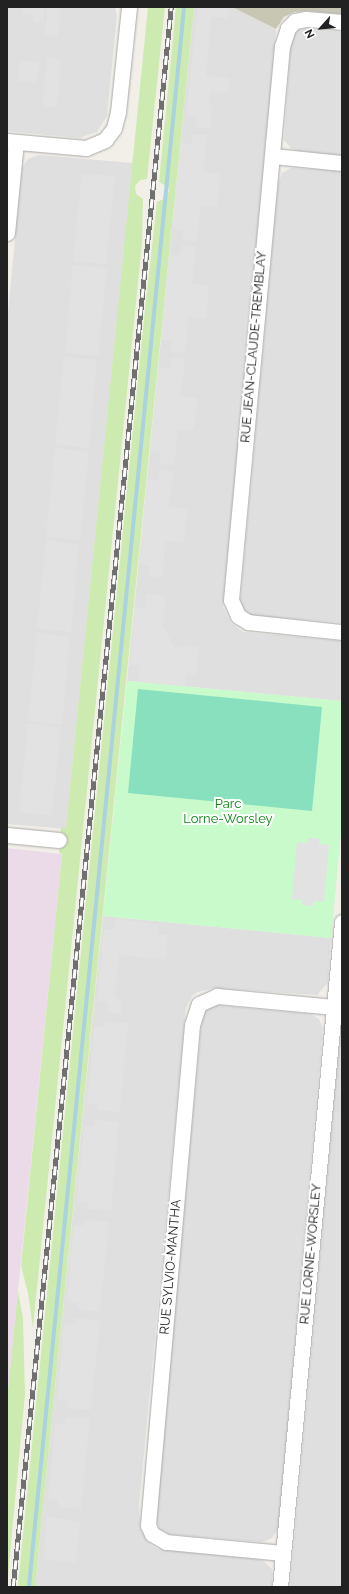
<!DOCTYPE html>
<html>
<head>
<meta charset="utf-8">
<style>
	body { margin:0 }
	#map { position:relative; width:349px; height:1594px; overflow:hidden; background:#f2efe9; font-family:Raleway,sans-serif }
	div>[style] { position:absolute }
	.residential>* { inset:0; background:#e0dfdf }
	.industrial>* { inset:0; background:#ebdbe8 }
	.construction>* { inset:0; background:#c7c7b4 }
	.grass>* { inset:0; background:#cdebb0 }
	.park>* { inset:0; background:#c8facc }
	.pitch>* { inset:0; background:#88e0be }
	.parking>* { inset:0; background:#e2e2e2 }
	.stream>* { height:4px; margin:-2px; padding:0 2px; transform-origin:2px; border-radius:2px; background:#aad3df }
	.roads { filter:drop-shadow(0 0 1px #a9a9a9) drop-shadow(0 0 1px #a9a9a9) }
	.street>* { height:15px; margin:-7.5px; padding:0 7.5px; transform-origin:7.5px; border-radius:7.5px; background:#fff }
	.rail>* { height:4.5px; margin-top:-2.25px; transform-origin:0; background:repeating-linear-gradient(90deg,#fff 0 9px,#707070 0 18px); box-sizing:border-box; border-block:1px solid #707070 }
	span { translate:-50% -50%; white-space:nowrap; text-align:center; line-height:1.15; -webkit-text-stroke:4px #fff; paint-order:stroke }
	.street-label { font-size:13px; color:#222 }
	.park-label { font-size:13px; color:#0c8416 }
	.frame { position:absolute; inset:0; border:8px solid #222; pointer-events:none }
	.north { position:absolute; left:301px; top:8px; width:40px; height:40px; -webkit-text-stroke:3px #fff; paint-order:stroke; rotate:243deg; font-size:11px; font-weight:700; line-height:16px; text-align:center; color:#222 }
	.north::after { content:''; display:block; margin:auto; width:14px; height:18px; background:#222; clip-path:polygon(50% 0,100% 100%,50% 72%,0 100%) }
</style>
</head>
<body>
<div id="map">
	<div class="residential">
		<i style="clip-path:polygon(7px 7px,115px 7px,117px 16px,107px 116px,97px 132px,79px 138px,7px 131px)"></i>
		<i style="clip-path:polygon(194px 7px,232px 7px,276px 29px,223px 607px,231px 623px,243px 632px,342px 641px,342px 701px,127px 681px)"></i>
		<i style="clip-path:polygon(304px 29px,342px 32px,342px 155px,300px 151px,292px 149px,284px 140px,291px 40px,298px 30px)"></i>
		<i style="clip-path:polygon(38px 155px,133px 163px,66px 829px,7px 824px,7px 323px,22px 168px,28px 159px)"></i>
		<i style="clip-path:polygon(291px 168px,342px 171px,342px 623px,251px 615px,240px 605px,278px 185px,282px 173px)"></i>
		<i style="clip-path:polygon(103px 916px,331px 938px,328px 982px,317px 995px,214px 988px,198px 992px,192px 996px,186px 1008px,139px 1506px,141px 1531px,150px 1544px,158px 1549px,262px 1560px,272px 1569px,272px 1587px,35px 1587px)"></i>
		<i style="clip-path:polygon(214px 1005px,311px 1014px,319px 1019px,323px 1028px,278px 1529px,272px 1538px,263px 1542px,168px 1534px,159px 1528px,156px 1519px,202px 1016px,207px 1008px)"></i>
		<i style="clip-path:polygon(342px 1017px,342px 1587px,290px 1587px,309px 1379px)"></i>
	</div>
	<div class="industrial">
		<i style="clip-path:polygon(7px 848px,62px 854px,7px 1400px)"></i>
	</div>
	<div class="construction">
		<i style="clip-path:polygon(232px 7px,342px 7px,342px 14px,307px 11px,294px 12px,284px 17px,276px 29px)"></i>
	</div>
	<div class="grass">
		<i style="clip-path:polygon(148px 7px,165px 7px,147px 179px,140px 180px,135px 186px,136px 194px,143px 199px,142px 243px,33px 1328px,28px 1293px,21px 1266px,62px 854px,59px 853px,61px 828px,66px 828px)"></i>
		<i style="clip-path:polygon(176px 7px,194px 7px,35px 1587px,22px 1587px,18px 1585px,22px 1545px,145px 309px,157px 202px,166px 198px,169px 191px,168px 187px,159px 182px)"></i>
		<i style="clip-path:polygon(18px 1291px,23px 1318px,25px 1394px,7px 1587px,7px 1400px)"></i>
	</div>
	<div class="park">
		<i style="clip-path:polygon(127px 681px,342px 701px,342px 823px,331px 938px,103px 916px)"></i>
	</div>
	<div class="pitch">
		<i style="clip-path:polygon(138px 689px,322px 707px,312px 811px,128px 793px)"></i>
	</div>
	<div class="parking">
		<i style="clip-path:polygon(23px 7px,44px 7px,43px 22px,33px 22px,33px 14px,22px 14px)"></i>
		<i style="clip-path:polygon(47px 7px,61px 7px,58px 37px,45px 36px)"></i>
		<i style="clip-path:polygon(198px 7px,229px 8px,228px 18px,211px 17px,206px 76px,230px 78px,228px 93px,210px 92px,208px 101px,212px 106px,210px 128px,196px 127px,197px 117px,186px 115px)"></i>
		<i style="clip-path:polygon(47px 58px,61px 59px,57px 107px,42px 107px)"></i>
		<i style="clip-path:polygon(20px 60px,41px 62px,35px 83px,18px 81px)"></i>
		<i style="clip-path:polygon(192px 134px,207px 135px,203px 172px,220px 174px,217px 207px,201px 205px,197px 242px,182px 240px,183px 230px,172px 228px,181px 143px,191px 144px)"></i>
		<i style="clip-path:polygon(82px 173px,115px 176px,106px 264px,73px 261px)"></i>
		<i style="clip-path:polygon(182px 245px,196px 246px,192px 284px,209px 285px,206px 319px,189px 317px,185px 353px,171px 352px,172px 341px,161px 340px,169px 254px,180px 255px)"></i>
		<i style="clip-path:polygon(73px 265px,107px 268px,98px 356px,65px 353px)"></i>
		<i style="clip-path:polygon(64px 356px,97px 360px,89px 448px,55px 444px)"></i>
		<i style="clip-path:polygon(171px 357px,185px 359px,181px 396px,198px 398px,194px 430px,178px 429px,174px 466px,160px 464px,161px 453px,150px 452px,159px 367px,170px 368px)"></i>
		<i style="clip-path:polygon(55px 448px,89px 452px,80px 540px,46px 537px)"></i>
		<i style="clip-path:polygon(159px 469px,174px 471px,168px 507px,187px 509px,184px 542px,165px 541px,163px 578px,149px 576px,150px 566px,139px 565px,147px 479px,158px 480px)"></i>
		<i style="clip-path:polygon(46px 540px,79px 544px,71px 632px,37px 628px)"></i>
		<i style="clip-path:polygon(146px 594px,166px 596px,163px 626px,175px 648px,182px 645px,199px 647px,196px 676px,186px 675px,185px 686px,138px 681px,140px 666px,130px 665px,135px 607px,145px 608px)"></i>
		<i style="clip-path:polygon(37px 633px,70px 637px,62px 725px,28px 721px)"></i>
		<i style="clip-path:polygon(28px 724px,61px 727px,52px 816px,19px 812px)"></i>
		<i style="clip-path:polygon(308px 838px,319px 839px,319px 844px,329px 845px,324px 902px,314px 901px,313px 906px,302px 905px,302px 900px,292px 899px,297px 842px,307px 843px)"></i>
		<i style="clip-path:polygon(115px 919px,158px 924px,158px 934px,168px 935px,165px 959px,119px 955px,115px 997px,122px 1001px,121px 1014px,107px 1012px,108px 1002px,97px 1001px,104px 929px,114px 930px)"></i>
		<i style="clip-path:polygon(105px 1021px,128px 1023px,120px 1112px,97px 1110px,98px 1104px,87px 1103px,94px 1027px,104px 1027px)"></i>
		<i style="clip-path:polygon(95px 1120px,119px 1122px,111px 1211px,87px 1209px,88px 1203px,77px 1202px,84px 1126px,95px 1126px)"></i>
		<i style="clip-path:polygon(85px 1220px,109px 1222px,100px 1312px,77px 1309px,77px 1303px,67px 1301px,74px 1225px,84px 1226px)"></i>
		<i style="clip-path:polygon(75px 1318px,100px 1321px,91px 1410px,67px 1408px,68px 1402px,57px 1400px,64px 1324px,75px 1325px)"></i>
		<i style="clip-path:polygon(66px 1417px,90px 1419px,81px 1509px,58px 1507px,58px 1500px,48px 1499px,55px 1423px,65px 1424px)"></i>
		<i style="clip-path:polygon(47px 1516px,80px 1523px,76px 1563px,43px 1559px)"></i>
	</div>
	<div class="stream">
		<i style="left:29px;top:1586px;width:1587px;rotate:-84.39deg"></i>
	</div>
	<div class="roads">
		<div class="street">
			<i style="left:342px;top:22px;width:36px;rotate:-175deg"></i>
			<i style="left:306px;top:19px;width:11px;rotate:170deg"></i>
			<i style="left:295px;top:21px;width:10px;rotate:135deg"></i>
			<i style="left:288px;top:28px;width:19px;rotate:108deg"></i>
			<i style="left:282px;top:46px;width:556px;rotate:95.26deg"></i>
			<i style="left:231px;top:600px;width:17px;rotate:66deg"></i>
			<i style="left:238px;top:616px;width:12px;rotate:31deg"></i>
			<i style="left:248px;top:622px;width:95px;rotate:6.1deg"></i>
			<i style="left:7px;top:141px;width:79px;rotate:5.1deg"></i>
			<i style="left:86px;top:148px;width:21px;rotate:-23deg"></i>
			<i style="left:105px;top:140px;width:15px;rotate:-53deg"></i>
			<i style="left:114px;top:128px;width:16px;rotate:-76deg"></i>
			<i style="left:118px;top:112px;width:106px;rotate:-84deg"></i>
			<i style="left:273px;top:156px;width:69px;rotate:5.8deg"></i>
			<i style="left:7px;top:233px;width:91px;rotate:-84.4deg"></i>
			<i style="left:7px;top:835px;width:52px;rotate:5.5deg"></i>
			<i style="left:283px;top:1553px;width:118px;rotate:-174.6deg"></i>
			<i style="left:166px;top:1542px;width:16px;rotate:-150deg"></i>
			<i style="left:152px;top:1534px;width:10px;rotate:-114deg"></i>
			<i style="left:148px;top:1525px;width:502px;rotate:-84.97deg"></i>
			<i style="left:192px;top:1025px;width:22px;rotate:-72deg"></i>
			<i style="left:199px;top:1004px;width:20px;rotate:-24deg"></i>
			<i style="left:217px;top:996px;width:118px;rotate:5.4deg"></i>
			<i style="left:280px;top:1587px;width:668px;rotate:-84.67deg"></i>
		</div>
	</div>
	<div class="rail">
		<i style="left:13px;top:1587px;width:1588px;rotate:-84.29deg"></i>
	</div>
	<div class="street-label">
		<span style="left:254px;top:347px;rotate:-85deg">RUE JEAN-CLAUDE-TREMBLAY</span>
		<span style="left:311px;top:1254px;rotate:-85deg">RUE LORNE-WORSLEY</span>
		<span style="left:171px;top:1267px;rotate:-85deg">RUE SYLVIO-MANTHA</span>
	</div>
	<div class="park-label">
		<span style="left:228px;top:812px">Parc<br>Lorne-Worsley</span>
	</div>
	<div class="frame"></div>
	<div class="north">N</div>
</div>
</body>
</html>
